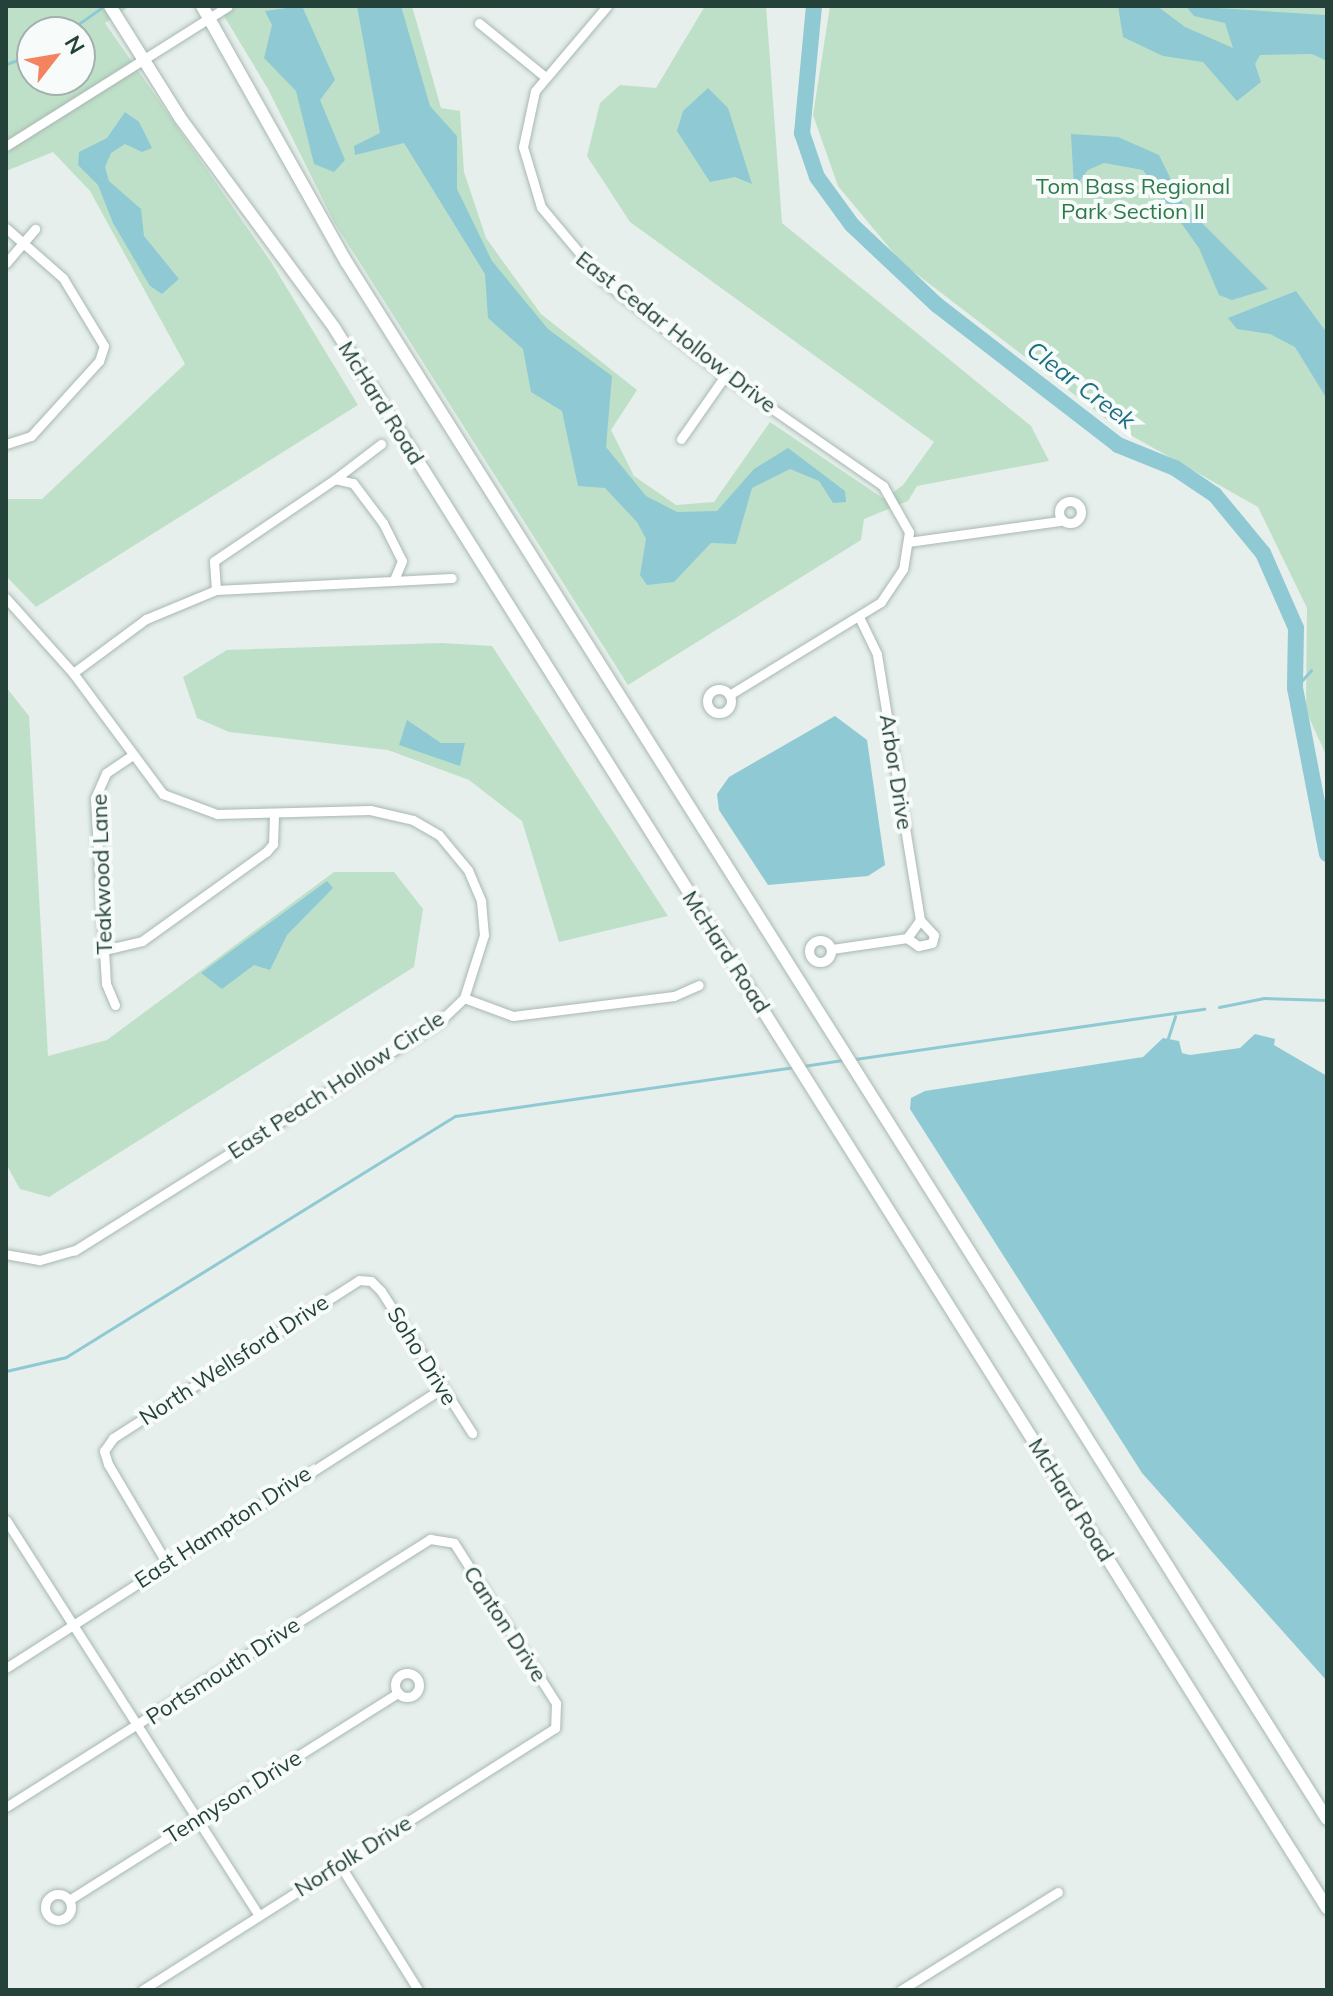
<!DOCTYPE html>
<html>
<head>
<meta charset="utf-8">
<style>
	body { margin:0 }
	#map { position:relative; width:1333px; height:1996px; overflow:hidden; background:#e6efeb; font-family:Mulish,sans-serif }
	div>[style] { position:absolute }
	.green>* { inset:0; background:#bfe0c8 }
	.water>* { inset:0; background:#8ec9d4 }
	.stream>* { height:3px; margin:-1.5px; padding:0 1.5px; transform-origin:1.5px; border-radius:1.5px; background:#8ec9d4 }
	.river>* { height:16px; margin:-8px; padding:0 8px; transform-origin:8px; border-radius:8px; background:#8ec9d4 }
	.roads { filter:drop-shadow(0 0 2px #a8b8b2) drop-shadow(0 0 2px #a8b8b2) }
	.street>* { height:9px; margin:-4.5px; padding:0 4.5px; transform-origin:4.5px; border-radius:4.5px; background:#fff }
	.street>.ring { margin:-4.5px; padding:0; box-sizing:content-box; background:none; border:9px solid #fff; border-radius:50% }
	.secondary>* { height:12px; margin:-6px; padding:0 6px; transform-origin:6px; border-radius:6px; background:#fff }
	span { translate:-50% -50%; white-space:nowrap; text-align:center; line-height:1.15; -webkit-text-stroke:8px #f7fbf9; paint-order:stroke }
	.park-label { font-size:22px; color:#2d7a4b }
	.street-label { font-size:22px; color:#24423a }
	.water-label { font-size:24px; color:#1c6f80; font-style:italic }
	.frame { position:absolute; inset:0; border:8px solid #24423a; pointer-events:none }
	.north { position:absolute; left:16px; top:16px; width:80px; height:80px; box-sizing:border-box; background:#f7fbf9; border:2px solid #a3b1ad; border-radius:50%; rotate:59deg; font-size:22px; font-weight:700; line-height:32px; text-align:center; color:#24423a }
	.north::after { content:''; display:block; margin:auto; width:28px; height:36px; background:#f4845f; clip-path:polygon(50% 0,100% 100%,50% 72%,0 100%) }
</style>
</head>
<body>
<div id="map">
	<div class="green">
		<i style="clip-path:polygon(evenodd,6px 6px,130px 6px,105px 23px,271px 262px,358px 405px,36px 607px,6px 576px,6px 499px,42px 499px,185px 364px,90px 191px,53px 152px,6px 171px,6px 6px,32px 32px,80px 32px,80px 80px,32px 80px,32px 32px)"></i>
		<i style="clip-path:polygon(218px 6px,412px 6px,441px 108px,460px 111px,464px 172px,486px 238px,541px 314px,637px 390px,611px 430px,634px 476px,676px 505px,714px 502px,770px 422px,884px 499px,903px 485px,934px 442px,630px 222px,587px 156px,600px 103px,620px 85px,656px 88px,705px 6px,766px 6px,782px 223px,1031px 426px,1049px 461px,917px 486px,908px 501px,864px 519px,861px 540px,628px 685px,334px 222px,268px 89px)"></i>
		<i style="clip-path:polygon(830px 6px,1327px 6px,1327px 757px,1306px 711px,1307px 608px,1258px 507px,1118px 428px,902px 263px,838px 186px,813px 115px)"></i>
		<i style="clip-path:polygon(442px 643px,492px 646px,668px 916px,559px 942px,522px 821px,469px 780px,388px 750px,229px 732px,197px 718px,183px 677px,227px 650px)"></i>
		<i style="clip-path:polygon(6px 687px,29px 716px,48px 1056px,107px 1040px,334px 872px,394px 872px,423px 909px,414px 967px,49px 1197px,20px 1189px,6px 1164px)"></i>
	</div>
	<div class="water">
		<i style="clip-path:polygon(302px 6px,335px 80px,320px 100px,345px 160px,334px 172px,314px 164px,296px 91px,264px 58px,272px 25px,265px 11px)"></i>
		<i style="clip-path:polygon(357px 6px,401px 6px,430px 106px,457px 136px,457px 189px,492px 261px,548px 329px,612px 376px,606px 447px,646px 496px,677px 512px,717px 511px,754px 469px,788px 448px,845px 491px,846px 502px,833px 503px,819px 481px,790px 469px,752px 488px,736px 544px,711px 543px,674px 582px,647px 585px,640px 575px,646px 539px,637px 522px,605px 488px,578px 486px,562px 411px,531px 392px,523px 349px,488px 318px,485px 274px,404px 143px,355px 155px,354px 146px,380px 133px)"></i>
		<i style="clip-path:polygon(1118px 6px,1157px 6px,1185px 27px,1233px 48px,1225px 23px,1194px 16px,1186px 6px,1325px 15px,1327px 61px,1312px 54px,1260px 55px,1255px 64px,1261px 82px,1237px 101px,1203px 62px,1163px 56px,1123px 37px)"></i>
		<i style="clip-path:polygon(708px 88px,728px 108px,752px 184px,735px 177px,710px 182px,677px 131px,683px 111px)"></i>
		<i style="clip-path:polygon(125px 112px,139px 122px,152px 148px,142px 152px,125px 144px,111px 153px,105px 167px,109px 181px,141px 209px,144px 236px,179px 279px,162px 294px,150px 286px,113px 223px,98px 185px,78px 165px,79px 152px,107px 138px)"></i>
		<i style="clip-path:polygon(1071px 134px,1118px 137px,1159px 155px,1183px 204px,1268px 289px,1232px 300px,1219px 295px,1199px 248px,1143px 170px,1104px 163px,1088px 170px,1074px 188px)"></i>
		<i style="clip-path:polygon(1296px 291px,1327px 333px,1327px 399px,1295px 347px,1270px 334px,1237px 329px,1228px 318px)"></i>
		<i style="clip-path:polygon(835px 716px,867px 740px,885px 865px,868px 876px,768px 885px,719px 810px,717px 794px,729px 777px)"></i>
		<i style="clip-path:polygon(407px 720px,441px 743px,465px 743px,460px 766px,399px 745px)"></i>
		<i style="clip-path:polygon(327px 881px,333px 888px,287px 935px,270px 970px,254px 965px,222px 989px,201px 973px)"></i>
		<i style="clip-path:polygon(1255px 1034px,1275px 1039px,1274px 1045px,1327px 1076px,1327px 1681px,1142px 1473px,910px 1109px,911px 1098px,925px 1091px,1143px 1057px,1163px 1038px,1179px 1041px,1182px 1053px,1190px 1055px,1240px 1048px)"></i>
	</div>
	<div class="stream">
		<i style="left:67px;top:32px;width:45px;rotate:-35.1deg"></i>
		<i style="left:6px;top:64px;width:28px;rotate:-19deg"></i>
		<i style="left:1295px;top:688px;width:24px;rotate:-48deg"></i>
		<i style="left:1219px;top:1007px;width:46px;rotate:-11.3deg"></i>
		<i style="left:1264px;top:998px;width:63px;rotate:1.8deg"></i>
		<i style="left:1168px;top:1038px;width:23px;rotate:-72deg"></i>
		<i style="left:855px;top:1059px;width:353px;rotate:-8.2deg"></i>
		<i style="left:803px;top:1066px;width:40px;rotate:-8.5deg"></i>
		<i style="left:6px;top:1371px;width:62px;rotate:-13.1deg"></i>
		<i style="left:66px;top:1357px;width:458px;rotate:-31.8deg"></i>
		<i style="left:455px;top:1116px;width:345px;rotate:-8.2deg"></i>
	</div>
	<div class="river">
		<i style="left:814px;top:6px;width:128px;rotate:95.4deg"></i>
		<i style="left:802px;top:133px;width:46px;rotate:71.2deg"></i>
		<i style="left:817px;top:177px;width:59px;rotate:53.9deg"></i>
		<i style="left:852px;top:225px;width:117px;rotate:43.3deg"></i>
		<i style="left:937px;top:305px;width:229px;rotate:37.7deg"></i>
		<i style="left:1118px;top:445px;width:61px;rotate:22deg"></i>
		<i style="left:1175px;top:468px;width:48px;rotate:34deg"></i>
		<i style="left:1215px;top:495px;width:75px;rotate:50.4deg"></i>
		<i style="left:1263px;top:553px;width:82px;rotate:66.3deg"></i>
		<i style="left:1296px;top:628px;width:60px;rotate:91deg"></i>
		<i style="left:1295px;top:688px;width:169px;rotate:79.1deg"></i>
	</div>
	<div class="roads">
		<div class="street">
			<i style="left:607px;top:6px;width:111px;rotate:130.3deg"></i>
			<i style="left:535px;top:91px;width:57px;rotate:102.1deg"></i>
			<i style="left:523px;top:147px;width:63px;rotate:73.3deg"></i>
			<i style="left:541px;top:207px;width:95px;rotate:50.1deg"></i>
			<i style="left:602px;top:280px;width:156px;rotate:38deg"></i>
			<i style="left:725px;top:376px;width:193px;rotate:34.8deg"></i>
			<i style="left:883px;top:486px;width:53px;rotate:60.5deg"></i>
			<i style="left:909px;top:532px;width:37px;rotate:99deg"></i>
			<i style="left:903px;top:569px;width:40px;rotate:124deg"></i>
			<i style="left:881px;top:602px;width:178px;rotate:148.5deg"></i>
			<i style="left:479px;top:23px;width:84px;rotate:39.2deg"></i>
			<i style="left:6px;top:146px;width:262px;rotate:-32.2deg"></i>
			<i style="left:6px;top:228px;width:76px;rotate:41.3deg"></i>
			<i style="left:63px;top:278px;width:79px;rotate:58.9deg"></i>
			<i style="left:104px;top:346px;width:16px;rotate:108deg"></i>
			<i style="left:99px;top:361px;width:101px;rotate:132.2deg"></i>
			<i style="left:31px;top:436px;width:26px;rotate:162deg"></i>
			<i style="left:6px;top:263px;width:45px;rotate:-49.5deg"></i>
			<i style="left:681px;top:439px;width:77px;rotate:-55.1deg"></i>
			<i style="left:335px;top:479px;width:58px;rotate:-37.3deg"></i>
			<i class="ring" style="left:1059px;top:501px;width:13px;height:13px"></i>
			<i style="left:908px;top:542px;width:153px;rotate:-7.9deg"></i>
			<i style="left:216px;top:590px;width:29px;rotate:-94deg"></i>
			<i style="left:214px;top:561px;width:146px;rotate:-34.1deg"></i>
			<i style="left:335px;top:479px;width:18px;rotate:13deg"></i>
			<i style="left:353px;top:483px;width:50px;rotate:53.1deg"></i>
			<i style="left:383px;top:523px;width:42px;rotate:63.4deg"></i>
			<i style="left:402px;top:561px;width:21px;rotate:113deg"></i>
			<i style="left:6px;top:598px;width:101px;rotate:48.2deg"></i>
			<i style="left:73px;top:673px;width:151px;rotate:53.4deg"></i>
			<i style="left:163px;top:794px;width:58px;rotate:20.3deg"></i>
			<i style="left:217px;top:814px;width:153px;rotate:-1.5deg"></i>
			<i style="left:370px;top:810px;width:44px;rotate:13.1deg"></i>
			<i style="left:413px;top:820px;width:30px;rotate:30deg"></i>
			<i style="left:439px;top:835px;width:45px;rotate:50.4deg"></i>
			<i style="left:468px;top:870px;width:34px;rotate:67deg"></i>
			<i style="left:481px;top:901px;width:34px;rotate:85deg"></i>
			<i style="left:484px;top:935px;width:66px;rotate:107.6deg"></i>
			<i style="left:464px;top:998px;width:35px;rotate:136deg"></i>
			<i style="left:439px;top:1022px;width:430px;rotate:147.9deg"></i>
			<i style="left:75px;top:1250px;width:37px;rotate:164deg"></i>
			<i style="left:39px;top:1260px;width:34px;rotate:-170deg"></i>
			<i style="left:73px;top:673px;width:91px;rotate:-36.5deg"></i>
			<i style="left:146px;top:619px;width:76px;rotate:-22.5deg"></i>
			<i style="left:216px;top:590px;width:236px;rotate:-2.9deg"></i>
			<i class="ring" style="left:707px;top:689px;width:15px;height:15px"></i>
			<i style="left:907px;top:938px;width:14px;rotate:36deg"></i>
			<i style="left:918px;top:946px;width:14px;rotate:-12deg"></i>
			<i style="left:932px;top:943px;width:8px;rotate:-76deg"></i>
			<i style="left:934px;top:935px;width:21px;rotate:-133deg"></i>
			<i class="ring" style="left:809px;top:940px;width:13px;height:13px"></i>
			<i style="left:832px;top:949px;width:76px;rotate:-8.3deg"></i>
			<i style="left:907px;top:938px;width:22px;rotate:-54deg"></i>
			<i style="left:920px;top:920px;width:269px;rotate:-99.2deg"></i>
			<i style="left:877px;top:654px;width:41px;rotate:-115.9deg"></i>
			<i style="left:104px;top:950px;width:39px;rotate:-13deg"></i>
			<i style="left:142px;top:941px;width:153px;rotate:-35.7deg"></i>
			<i style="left:266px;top:852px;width:11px;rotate:-49deg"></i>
			<i style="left:273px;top:844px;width:30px;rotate:-88deg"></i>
			<i style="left:464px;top:998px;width:52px;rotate:20.2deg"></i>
			<i style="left:513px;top:1016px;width:162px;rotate:-7.1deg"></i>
			<i style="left:674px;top:996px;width:27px;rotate:-24deg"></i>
			<i style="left:115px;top:1005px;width:23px;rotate:-113deg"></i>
			<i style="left:106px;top:984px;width:186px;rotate:-93.4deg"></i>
			<i style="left:95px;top:798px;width:27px;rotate:-66deg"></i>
			<i style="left:106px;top:773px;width:29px;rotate:-34deg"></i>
			<i style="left:6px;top:1520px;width:469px;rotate:57.4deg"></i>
			<i style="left:166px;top:1562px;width:114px;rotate:-120.6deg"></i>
			<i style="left:108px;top:1464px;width:14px;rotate:-107deg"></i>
			<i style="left:104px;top:1451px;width:16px;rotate:-55deg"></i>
			<i style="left:113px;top:1438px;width:292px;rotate:-32.7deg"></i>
			<i style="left:359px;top:1280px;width:12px;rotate:5deg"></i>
			<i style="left:371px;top:1281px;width:14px;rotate:45deg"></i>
			<i style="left:381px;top:1291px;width:169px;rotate:57.3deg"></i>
			<i style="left:6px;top:1668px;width:517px;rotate:-32.68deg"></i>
			<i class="ring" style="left:395px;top:1673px;width:15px;height:15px"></i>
			<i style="left:6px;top:1807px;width:502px;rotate:-32.3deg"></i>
			<i style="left:430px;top:1539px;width:24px;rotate:9deg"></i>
			<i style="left:454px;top:1543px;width:190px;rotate:57.5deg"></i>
			<i style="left:556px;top:1703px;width:25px;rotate:92deg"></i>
			<i style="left:555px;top:1728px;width:489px;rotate:147.6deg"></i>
			<i style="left:340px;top:1865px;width:147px;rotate:58deg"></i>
			<i class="ring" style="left:45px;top:1894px;width:17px;height:17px"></i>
			<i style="left:69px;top:1900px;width:389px;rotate:-32.2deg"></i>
			<i style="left:901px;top:1990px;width:185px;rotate:-32deg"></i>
		</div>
		<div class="secondary">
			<i style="left:110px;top:6px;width:133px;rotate:57.9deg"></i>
			<i style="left:181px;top:119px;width:260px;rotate:53.7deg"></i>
			<i style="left:335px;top:329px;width:1865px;rotate:57.86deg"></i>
			<i style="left:202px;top:6px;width:295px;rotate:60.6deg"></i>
			<i style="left:347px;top:263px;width:1839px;rotate:57.8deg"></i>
		</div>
	</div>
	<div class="park-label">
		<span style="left:1133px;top:199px">Tom Bass Regional<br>Park Section II</span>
	</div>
	<div class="street-label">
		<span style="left:676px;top:332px;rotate:38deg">East Cedar Hollow Drive</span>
		<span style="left:381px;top:403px;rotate:58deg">McHard Road</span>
		<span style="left:896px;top:772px;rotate:81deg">Arbor Drive</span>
		<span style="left:102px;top:874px;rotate:-92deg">Teakwood Lane</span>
		<span style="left:726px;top:952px;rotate:57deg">McHard Road</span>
		<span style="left:336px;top:1085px;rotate:-33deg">East Peach Hollow Circle</span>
		<span style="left:422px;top:1356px;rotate:58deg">Soho Drive</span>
		<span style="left:234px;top:1360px;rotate:-33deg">North Wellsford Drive</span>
		<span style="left:1071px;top:1500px;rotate:58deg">McHard Road</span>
		<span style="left:223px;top:1527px;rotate:-33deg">East Hampton Drive</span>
		<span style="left:505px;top:1624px;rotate:57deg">Canton Drive</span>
		<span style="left:223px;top:1671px;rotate:-33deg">Portsmouth Drive</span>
		<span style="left:233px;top:1797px;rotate:-32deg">Tennyson Drive</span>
		<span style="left:353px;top:1856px;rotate:-32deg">Norfolk Drive</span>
	</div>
	<div class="water-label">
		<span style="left:1081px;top:385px;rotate:37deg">Clear Creek</span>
	</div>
	<div class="frame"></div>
	<div class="north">N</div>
</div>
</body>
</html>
